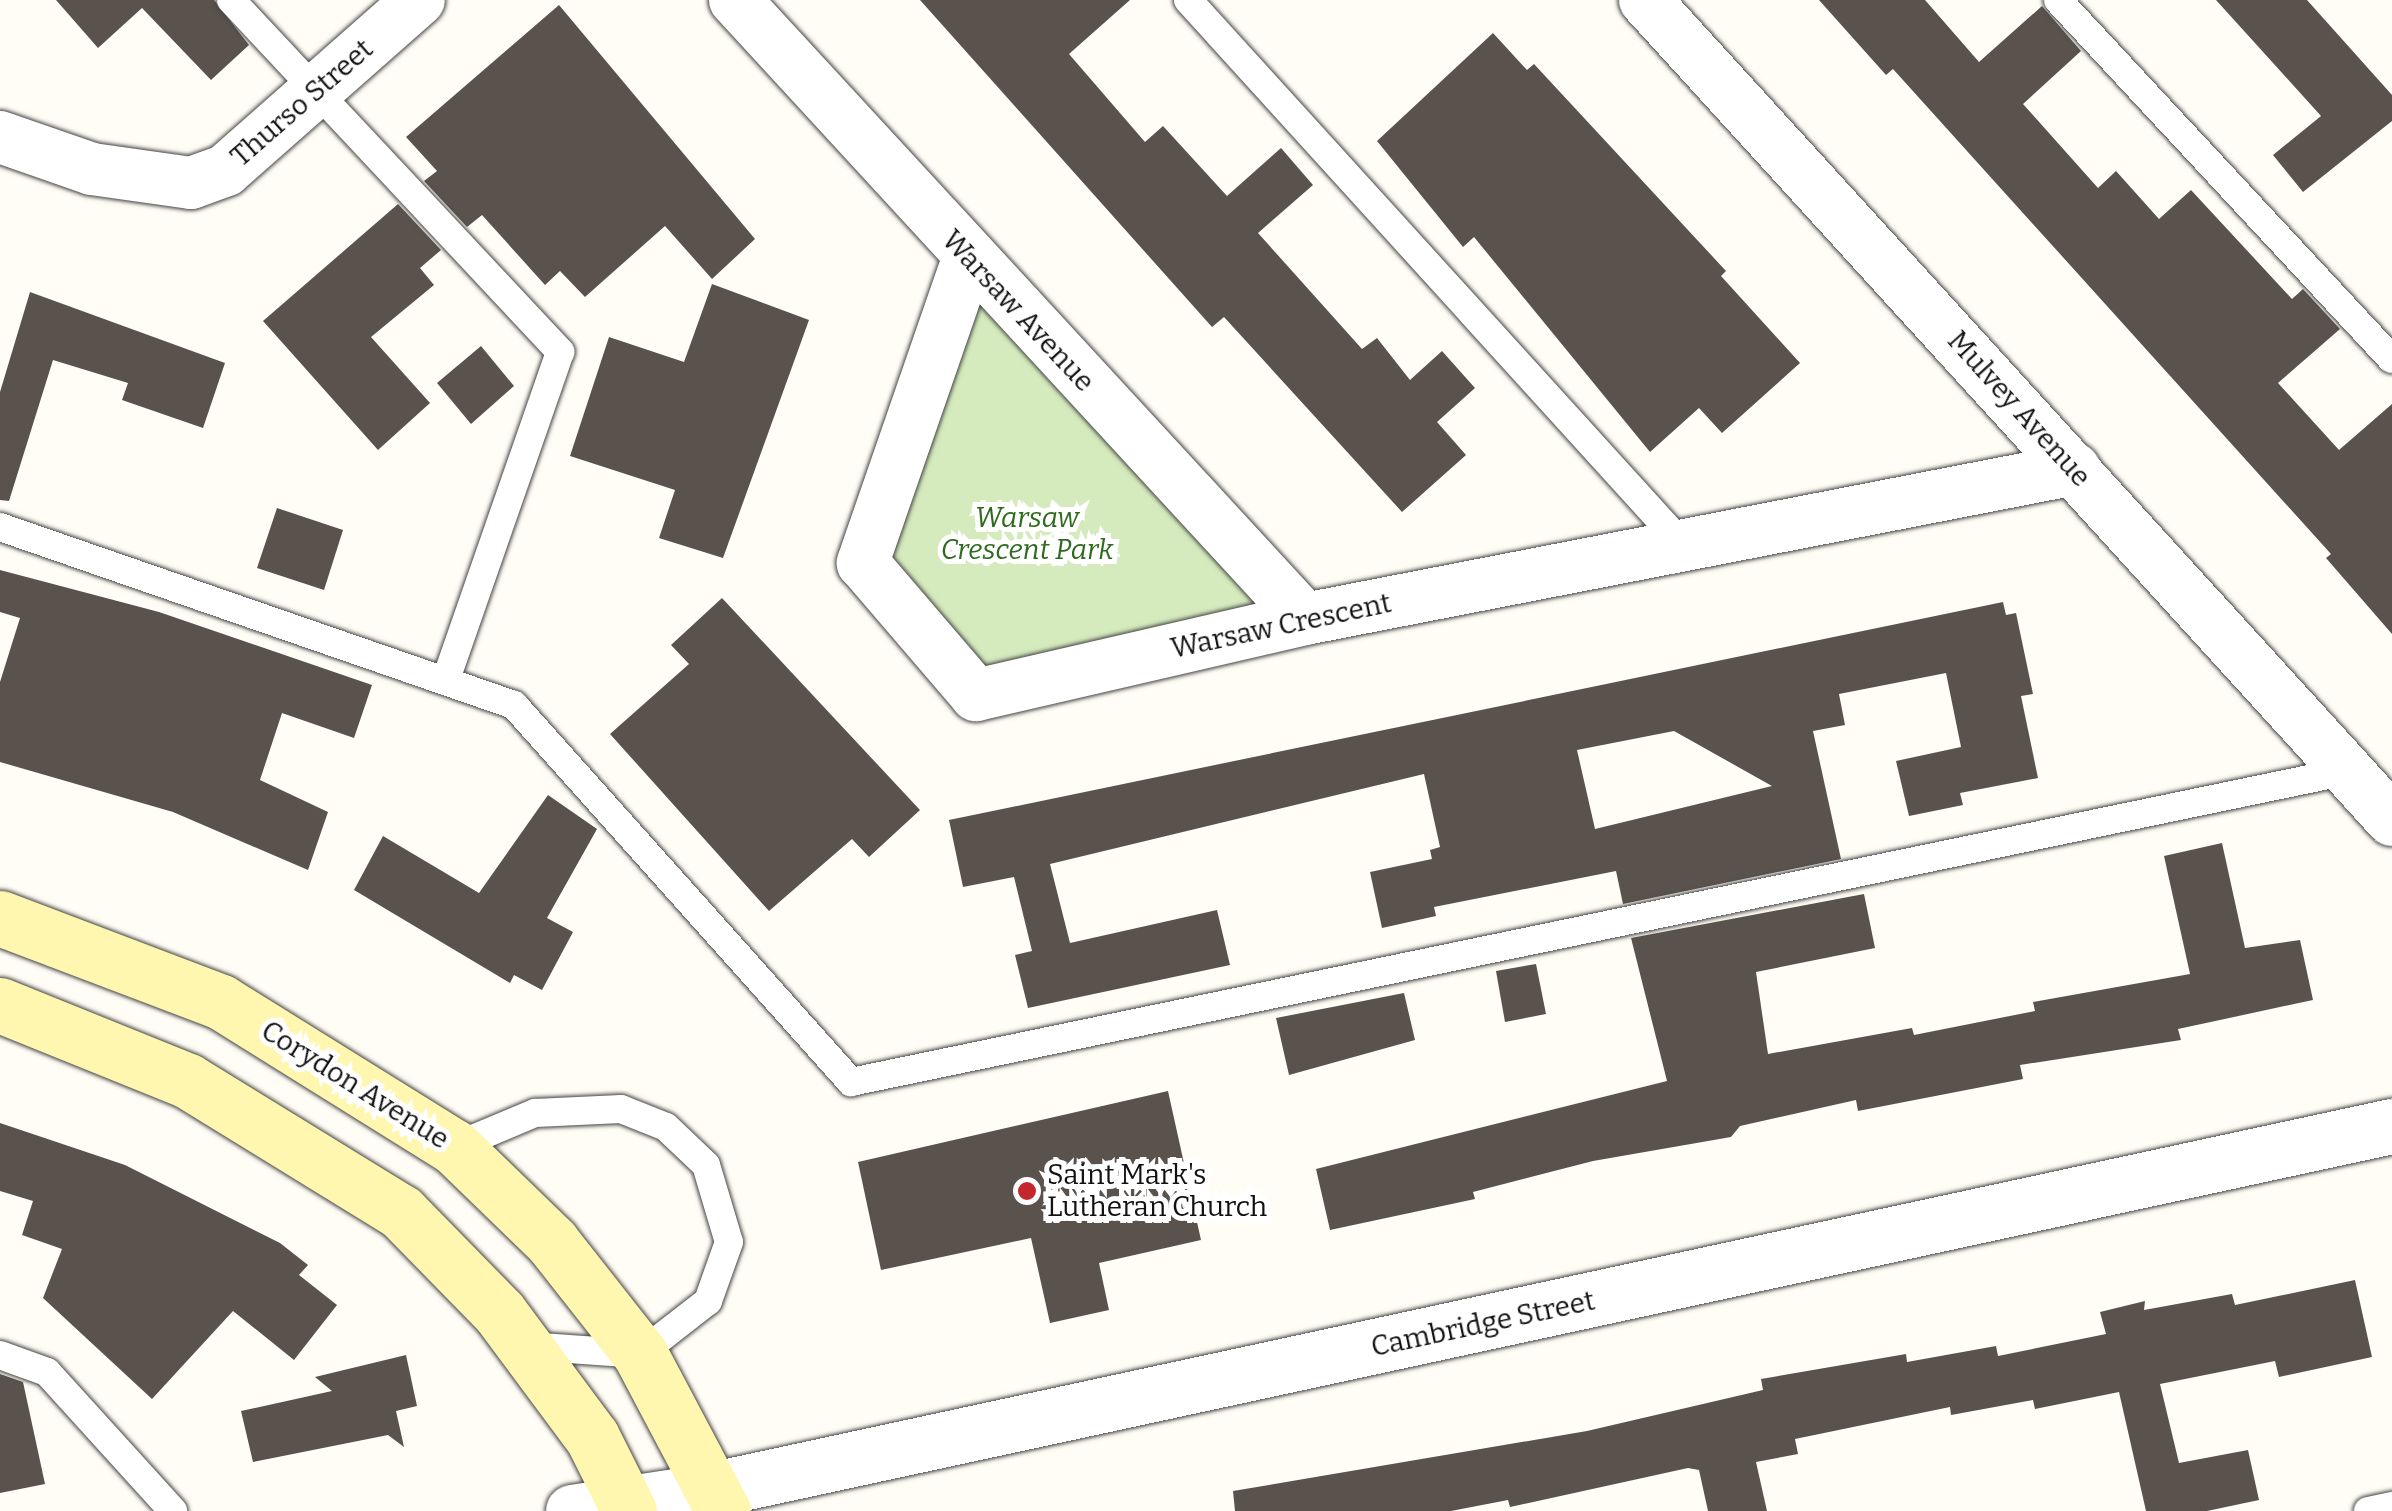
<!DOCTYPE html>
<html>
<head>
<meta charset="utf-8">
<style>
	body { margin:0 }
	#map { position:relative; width:2392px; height:1511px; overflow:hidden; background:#fffdf5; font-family:Bitter,serif }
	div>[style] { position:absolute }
	.green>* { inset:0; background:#d5ebbd }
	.building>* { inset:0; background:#5a524d }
	.roads { filter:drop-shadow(0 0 2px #444) drop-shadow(0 0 2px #444) }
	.service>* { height:28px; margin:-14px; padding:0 14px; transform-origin:14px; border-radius:14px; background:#fff }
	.minor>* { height:52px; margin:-26px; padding:0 26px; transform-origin:26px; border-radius:26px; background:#fff }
	.tertiary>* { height:55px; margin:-27.5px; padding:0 27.5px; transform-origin:27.5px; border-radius:27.5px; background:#fff }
	.secondary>* { height:55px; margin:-27.5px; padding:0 27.5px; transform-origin:27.5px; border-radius:27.5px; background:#fff6b0 }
	.dots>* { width:28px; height:28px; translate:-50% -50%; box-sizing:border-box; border:5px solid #fff; border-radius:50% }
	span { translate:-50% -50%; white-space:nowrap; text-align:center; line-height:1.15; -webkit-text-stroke:10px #fff; paint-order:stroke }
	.street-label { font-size:28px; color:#111 }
	.park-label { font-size:28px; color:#2f6b1f; font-style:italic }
	.poi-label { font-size:28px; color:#111 }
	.left { translate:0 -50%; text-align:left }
</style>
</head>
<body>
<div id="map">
	<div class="green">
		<i style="clip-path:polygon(968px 259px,1305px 619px,976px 695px,863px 563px)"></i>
	</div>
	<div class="building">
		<i style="clip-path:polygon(56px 0,214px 0,249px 45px,211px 80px,142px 8px,98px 48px)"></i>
		<i style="clip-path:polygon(920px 0,1130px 0,1069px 54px,1145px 142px,1163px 126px,1227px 196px,1281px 148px,1313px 185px,1258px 233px,1362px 349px,1377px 338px,1410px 380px,1442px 351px,1475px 388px,1437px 422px,1466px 455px,1402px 512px,1224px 317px,1212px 327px)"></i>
		<i style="clip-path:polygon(1819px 0,1925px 0,1979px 62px,2042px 6px,2081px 51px,2023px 104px,2098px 188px,2116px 171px,2159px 219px,2191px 190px,2292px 299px,2303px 289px,2340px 329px,2278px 383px,2339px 450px,2392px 404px,2392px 634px,2326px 558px,2331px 554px,1893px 69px,1886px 75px)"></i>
		<i style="clip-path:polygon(2216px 0,2307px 0,2392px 95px,2392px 121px,2303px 192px,2273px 155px,2321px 116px)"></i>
		<i style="clip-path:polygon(559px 5px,755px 239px,712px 279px,665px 226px,585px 297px,560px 271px,545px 285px,482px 215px,467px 227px,424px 181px,437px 171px,406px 137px)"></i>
		<i style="clip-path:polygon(1493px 33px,1527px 70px,1534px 64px,1726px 271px,1721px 276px,1800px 363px,1722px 433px,1699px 408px,1650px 452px,1474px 237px,1463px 247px,1377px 141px)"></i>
		<i style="clip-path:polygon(398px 204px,441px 250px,420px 268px,434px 285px,371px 337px,430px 403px,378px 450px,263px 321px)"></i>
		<i style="clip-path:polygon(712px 284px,809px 320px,723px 558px,659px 538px,675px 490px,570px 456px,609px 337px,684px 362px)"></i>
		<i style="clip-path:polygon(30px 292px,225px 363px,203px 428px,122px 400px,128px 383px,53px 360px,9px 501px,0 500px,0 392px)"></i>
		<i style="clip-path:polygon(481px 346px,514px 386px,471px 424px,437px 383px)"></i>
		<i style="clip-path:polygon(277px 508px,343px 530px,324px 590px,257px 568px)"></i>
		<i style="clip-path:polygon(0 570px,159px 612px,372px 685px,354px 738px,282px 713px,260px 780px,328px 812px,308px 870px,173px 812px,0 762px,0 682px,20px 618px,0 612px)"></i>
		<i style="clip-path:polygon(722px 598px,920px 810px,869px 857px,852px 839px,769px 911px,610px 734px,689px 664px,671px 645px)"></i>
		<i style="clip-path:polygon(evenodd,2003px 602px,2006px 615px,2016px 613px,2033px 694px,2021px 696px,2038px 778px,1960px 793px,1963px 805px,1909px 816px,1896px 761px,1961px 747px,1946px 673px,1839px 694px,1845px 725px,1813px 731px,1841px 859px,1623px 904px,1616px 871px,1434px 907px,1436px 916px,1382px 928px,1370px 872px,1432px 859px,1430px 850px,1440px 847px,1424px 774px,1050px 864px,1070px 943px,1217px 910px,1230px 965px,1028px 1008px,1015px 955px,1032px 951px,1014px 877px,963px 887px,949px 820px,2003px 602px,1674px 731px,1772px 786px,1595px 829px,1577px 750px,1674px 731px)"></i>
		<i style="clip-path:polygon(548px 795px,597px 829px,547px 918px,573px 932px,542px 990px,514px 975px,510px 983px,354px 890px,383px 836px,479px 893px)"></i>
		<i style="clip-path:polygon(2222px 843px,2245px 948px,2300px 940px,2313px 1000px,2178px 1029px,2181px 1040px,2020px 1065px,2023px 1079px,1858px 1111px,1856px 1100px,1740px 1126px,1731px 1137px,1593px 1161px,1473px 1192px,1475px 1199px,1330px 1230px,1316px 1169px,1667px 1081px,1631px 938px,1864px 894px,1875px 948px,1756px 972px,1768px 1054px,1912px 1028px,1914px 1035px,2035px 1011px,2033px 1002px,2190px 974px,2164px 856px)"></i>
		<i style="clip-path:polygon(1536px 964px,1546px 1014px,1505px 1022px,1496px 971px)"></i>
		<i style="clip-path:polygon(1404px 993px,1415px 1040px,1289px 1075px,1276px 1018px)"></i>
		<i style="clip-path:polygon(1168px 1091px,1201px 1240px,1099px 1263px,1109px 1310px,1050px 1323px,1031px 1238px,881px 1270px,858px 1162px)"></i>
		<i style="clip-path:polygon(0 1123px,125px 1165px,280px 1243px,308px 1265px,299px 1275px,337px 1305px,294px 1360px,233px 1311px,152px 1399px,43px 1298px,62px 1249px,22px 1235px,33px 1201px,0 1191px)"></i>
		<i style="clip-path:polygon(2355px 1280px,2372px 1357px,2279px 1377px,2275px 1361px,2160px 1384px,2179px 1463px,2248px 1450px,2259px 1500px,2207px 1511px,2146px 1511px,2119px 1392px,2035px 1409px,2033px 1400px,1951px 1415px,1950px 1407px,1795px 1439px,1798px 1454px,1756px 1462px,1767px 1511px,1708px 1511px,1699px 1470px,1688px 1468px,1510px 1507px,1508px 1500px,1451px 1511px,1235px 1511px,1233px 1491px,1587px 1431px,1763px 1390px,1761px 1379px,1906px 1354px,1907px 1362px,1996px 1346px,1998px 1356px,2106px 1334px,2100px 1312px,2145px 1301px,2144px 1310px,2232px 1294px,2235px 1305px)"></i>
		<i style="clip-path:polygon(406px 1355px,417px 1406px,396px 1411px,404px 1447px,388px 1435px,253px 1462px,241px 1411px,332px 1391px,315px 1377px)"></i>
		<i style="clip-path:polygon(0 1374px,23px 1382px,45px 1484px,0 1493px)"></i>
	</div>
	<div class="roads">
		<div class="service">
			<i style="left:231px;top:0;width:482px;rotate:46.9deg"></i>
			<i style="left:560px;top:352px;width:346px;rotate:109.2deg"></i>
			<i style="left:1188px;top:0;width:733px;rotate:47.76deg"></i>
			<i style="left:2058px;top:0;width:490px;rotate:47.1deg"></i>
			<i style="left:0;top:527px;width:544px;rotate:19.1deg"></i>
			<i style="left:514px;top:705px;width:506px;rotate:48.21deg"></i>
			<i style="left:851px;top:1082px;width:1529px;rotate:-11.74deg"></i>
			<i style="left:454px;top:1147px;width:88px;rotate:-22.8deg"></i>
			<i style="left:535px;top:1113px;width:86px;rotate:-2.7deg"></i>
			<i style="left:621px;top:1109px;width:48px;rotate:21.8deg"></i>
			<i style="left:666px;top:1127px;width:55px;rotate:43.5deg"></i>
			<i style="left:706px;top:1165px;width:80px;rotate:73.4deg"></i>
			<i style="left:729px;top:1242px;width:63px;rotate:109.6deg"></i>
			<i style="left:708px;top:1301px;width:86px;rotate:142.1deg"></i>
			<i style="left:640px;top:1354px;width:114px;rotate:-176deg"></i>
			<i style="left:0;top:1355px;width:50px;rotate:19.9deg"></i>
			<i style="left:47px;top:1372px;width:188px;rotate:47.8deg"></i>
			<i style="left:2368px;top:1511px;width:25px;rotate:-12deg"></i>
		</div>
		<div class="minor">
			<i style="left:735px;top:0;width:841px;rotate:47.36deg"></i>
			<i style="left:1645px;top:0;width:1109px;rotate:47.67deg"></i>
			<i style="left:0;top:137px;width:97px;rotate:19.2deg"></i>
			<i style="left:92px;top:169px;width:100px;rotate:8deg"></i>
			<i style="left:191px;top:183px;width:37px;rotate:-20deg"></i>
			<i style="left:226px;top:170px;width:257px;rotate:-41.4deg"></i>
			<i style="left:968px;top:259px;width:322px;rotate:109.1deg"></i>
			<i style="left:863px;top:563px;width:174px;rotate:49.4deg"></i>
			<i style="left:976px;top:695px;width:338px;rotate:-13deg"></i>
			<i style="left:1305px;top:619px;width:784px;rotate:-11.02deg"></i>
			<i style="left:572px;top:1511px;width:144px;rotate:-8.8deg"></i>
		</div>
		<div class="tertiary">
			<i style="left:714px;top:1489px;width:1717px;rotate:-12.21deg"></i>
		</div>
		<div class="secondary">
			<i style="left:0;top:918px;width:236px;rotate:20.8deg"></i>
			<i style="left:221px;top:1002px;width:274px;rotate:31.9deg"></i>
			<i style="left:454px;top:1147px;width:136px;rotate:44.1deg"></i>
			<i style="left:552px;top:1242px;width:142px;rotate:51.8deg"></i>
			<i style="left:640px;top:1354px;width:178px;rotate:62.1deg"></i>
			<i style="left:0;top:1005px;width:203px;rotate:22deg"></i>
			<i style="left:188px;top:1081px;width:250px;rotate:31.6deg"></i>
			<i style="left:401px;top:1212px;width:140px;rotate:45.6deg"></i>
			<i style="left:499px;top:1312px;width:156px;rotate:53.4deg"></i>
			<i style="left:592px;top:1437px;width:83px;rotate:63.4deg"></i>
		</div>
	</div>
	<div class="dots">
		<i style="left:1027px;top:1191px;background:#c4262e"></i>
	</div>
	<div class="street-label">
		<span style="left:302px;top:103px;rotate:-41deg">Thurso Street</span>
		<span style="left:1018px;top:311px;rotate:47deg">Warsaw Avenue</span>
		<span style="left:2019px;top:409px;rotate:48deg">Mulvey Avenue</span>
		<span style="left:1281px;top:626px;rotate:-12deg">Warsaw Crescent</span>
		<span style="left:355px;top:1085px;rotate:32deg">Corydon Avenue</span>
		<span style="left:1483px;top:1324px;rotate:-12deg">Cambridge Street</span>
	</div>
	<div class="park-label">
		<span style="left:1027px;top:534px">Warsaw<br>Crescent Park</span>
	</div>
	<div class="poi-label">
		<span class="left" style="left:1047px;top:1191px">Saint Mark's<br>Lutheran Church</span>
	</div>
</div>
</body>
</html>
